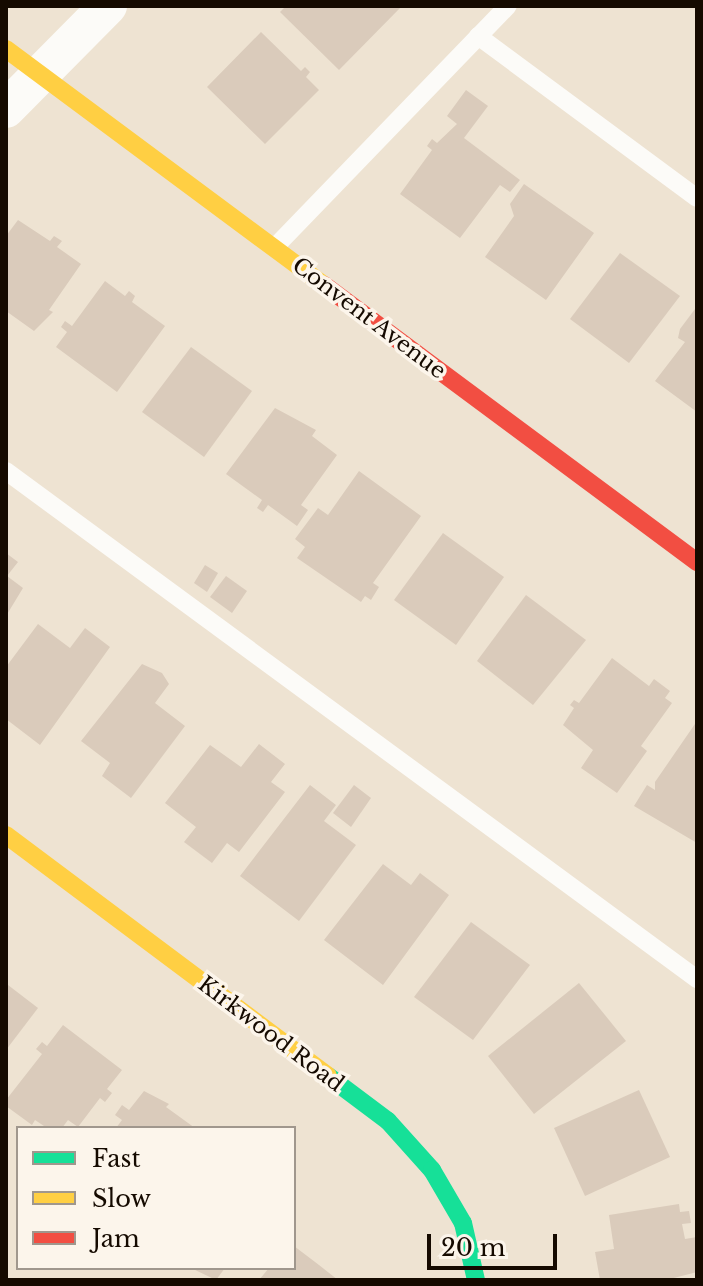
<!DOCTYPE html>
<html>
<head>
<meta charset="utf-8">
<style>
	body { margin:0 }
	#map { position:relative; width:703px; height:1286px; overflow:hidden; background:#eee3d2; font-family:"Libre Baskerville",serif }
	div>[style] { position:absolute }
	.building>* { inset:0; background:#dacbbb }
	.lane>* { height:18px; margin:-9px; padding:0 9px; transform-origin:9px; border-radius:9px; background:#fcfbf8 }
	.street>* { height:38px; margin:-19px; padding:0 19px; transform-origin:19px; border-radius:19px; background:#fcfbf8 }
	.fast>* { height:18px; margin:-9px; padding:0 9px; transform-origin:9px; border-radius:9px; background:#16e098 }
	.slow>* { height:18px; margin:-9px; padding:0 9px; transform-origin:9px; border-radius:9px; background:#ffcf43 }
	.jam>* { height:18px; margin:-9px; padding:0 9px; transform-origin:9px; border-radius:9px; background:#f24e42 }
	span { translate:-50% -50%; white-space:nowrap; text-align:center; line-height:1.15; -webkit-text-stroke:7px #fcf5eb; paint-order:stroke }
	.street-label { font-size:22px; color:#150a00 }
	.frame { position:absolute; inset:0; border:8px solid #150a00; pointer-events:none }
	.legend { position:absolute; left:16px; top:1126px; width:280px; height:144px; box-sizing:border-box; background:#fcf5eb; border:2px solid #a0978d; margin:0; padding:10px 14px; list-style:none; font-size:24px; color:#150a00 }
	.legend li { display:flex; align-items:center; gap:16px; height:40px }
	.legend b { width:40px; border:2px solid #a0978d }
	.scale { position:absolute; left:427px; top:1234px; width:130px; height:36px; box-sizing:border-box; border:4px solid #150a00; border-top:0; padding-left:10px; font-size:24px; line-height:28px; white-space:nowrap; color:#150a00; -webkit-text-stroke:6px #fcf5eb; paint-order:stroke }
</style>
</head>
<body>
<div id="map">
	<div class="building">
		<i style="clip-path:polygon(286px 6px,402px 6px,339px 70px,280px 12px)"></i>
		<i style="clip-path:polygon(261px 32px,301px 71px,305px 67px,310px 72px,306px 77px,319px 90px,265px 144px,207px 87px)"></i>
		<i style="clip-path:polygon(466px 90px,488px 106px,464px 138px,520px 180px,510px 192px,500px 185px,460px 238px,400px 194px,432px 150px,427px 146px,432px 139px,437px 143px,457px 124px,447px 116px)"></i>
		<i style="clip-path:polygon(524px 184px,594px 233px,546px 300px,485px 257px,514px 216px,510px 204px)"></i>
		<i style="clip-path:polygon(18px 220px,50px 241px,54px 236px,62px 241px,57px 247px,81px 264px,49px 310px,53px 312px,34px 331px,6px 311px,6px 236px)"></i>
		<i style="clip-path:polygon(620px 253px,680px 296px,629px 363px,570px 319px)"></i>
		<i style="clip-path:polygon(105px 281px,125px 296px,129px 291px,135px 296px,132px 302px,165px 326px,117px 392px,56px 347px,67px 332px,61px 327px,65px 321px,72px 326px)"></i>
		<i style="clip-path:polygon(695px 309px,697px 310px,697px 412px,655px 381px,685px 342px,678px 338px,680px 329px)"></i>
		<i style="clip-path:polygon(191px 347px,252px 391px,204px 457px,142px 412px)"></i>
		<i style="clip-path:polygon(275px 408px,316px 430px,312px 436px,337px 455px,301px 505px,308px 510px,297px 526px,268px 505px,263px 512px,257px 508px,262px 500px,226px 474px)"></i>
		<i style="clip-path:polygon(359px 471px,421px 516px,373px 583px,379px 587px,371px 600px,365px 596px,361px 602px,297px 558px,305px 547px,295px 539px,318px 508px,328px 515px)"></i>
		<i style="clip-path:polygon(443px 533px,504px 577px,456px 645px,394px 600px)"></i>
		<i style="clip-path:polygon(6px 553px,18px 562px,7px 576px,23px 588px,6px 616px)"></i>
		<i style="clip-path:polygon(205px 565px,218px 573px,207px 592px,194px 583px)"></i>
		<i style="clip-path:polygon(226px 576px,247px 591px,232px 613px,210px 597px)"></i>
		<i style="clip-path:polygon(526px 595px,586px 640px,533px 705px,477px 661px)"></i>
		<i style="clip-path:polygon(38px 624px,70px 648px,85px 628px,110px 647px,40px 745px,6px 719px,6px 667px)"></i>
		<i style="clip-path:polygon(612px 658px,649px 686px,654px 679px,670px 691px,665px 698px,672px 703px,641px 746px,647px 751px,617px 793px,581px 768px,593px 750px,563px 725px,574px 708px,570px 705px,574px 700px,579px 703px)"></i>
		<i style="clip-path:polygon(142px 664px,162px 673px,169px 684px,155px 703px,185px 726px,131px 798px,102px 776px,110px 763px,81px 741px)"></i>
		<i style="clip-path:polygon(697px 721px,697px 843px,634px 806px,647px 785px,655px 790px,655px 782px)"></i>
		<i style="clip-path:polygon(259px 744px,285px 764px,271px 782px,285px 792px,239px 852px,227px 843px,212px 863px,184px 842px,196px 827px,165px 803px,210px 745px,241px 767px)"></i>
		<i style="clip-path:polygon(310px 785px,336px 805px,324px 821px,356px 845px,299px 921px,240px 876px)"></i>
		<i style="clip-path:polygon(354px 785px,371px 798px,351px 827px,333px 813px)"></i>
		<i style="clip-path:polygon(383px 864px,411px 885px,420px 873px,449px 895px,383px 985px,324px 940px)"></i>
		<i style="clip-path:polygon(471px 922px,530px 965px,473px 1040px,414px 997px)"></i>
		<i style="clip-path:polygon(579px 983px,626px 1041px,534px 1114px,488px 1056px)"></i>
		<i style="clip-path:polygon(8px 985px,38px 1008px,6px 1050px,6px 988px)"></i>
		<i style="clip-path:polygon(63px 1025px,122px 1070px,107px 1089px,112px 1093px,105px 1102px,100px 1098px,78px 1127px,68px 1120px,62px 1128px,47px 1128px,35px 1120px,32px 1125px,6px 1106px,6px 1100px,42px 1054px,36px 1049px,42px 1042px,47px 1046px)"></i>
		<i style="clip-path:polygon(639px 1090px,670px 1157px,585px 1196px,554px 1128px)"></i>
		<i style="clip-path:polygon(144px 1091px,169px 1104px,166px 1107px,195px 1128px,116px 1128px,122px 1120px,115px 1115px,122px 1105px,129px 1110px)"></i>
		<i style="clip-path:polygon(679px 1204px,680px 1212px,689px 1211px,691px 1223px,682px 1224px,685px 1239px,697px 1237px,697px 1272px,666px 1280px,600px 1280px,595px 1252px,614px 1249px,609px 1215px)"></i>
		<i style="clip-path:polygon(294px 1246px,319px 1265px,338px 1280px,259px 1280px,269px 1268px,294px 1268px)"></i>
		<i style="clip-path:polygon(191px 1268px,225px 1268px,216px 1280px)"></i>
	</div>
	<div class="lane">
		<i style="left:478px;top:36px;width:272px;rotate:36.5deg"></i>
		<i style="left:275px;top:247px;width:335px;rotate:-46deg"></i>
		<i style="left:6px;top:471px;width:858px;rotate:36.32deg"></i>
	</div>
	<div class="street">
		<i style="left:6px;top:109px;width:145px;rotate:-45.3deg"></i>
	</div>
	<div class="fast">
		<i style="left:328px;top:1076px;width:75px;rotate:36.9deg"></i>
		<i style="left:388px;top:1121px;width:66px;rotate:48.1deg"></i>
		<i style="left:432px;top:1170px;width:61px;rotate:59.7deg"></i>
		<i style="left:463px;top:1223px;width:58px;rotate:77.2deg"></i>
	</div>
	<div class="slow">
		<i style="left:6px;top:49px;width:396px;rotate:36.6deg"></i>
		<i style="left:6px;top:835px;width:402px;rotate:36.8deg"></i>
	</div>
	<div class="jam">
		<i style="left:324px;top:285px;width:465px;rotate:36.6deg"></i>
	</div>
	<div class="street-label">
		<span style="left:369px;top:318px;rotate:37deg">Convent Avenue</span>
		<span style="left:271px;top:1034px;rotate:37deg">Kirkwood Road</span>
	</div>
	<div class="frame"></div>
	<ul class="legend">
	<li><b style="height:10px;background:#16e098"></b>Fast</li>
	<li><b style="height:10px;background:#ffcf43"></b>Slow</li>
	<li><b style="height:10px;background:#f24e42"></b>Jam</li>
	</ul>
	<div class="scale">20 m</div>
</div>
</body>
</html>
